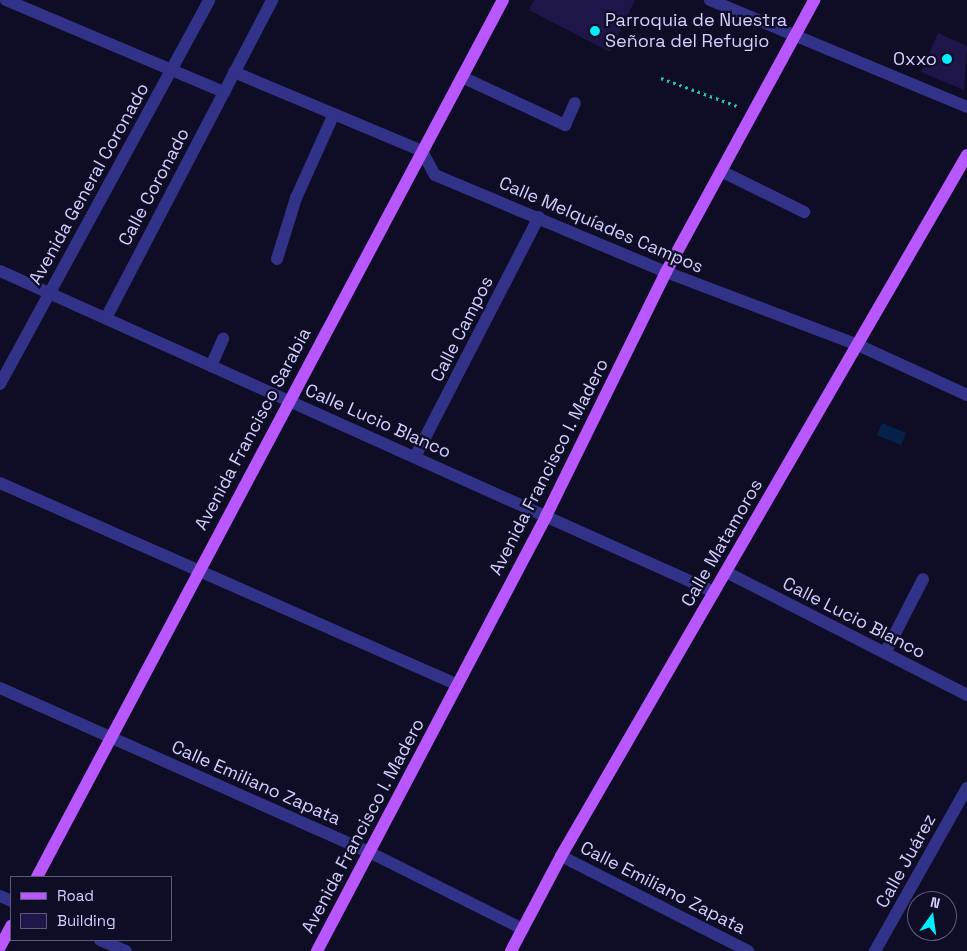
<!DOCTYPE html>
<html>
<head>
<meta charset="utf-8">
<style>
	body { margin:0 }
	#map { position:relative; width:967px; height:951px; overflow:hidden; background:#0f0c25; font-family:"Space Grotesk",sans-serif }
	div>[style] { position:absolute }
	.water>* { inset:0; background:#06224a }
	.building>* { inset:0; background:#1e1648 }
	.path>* { height:3px; margin-top:-1.5px; transform-origin:0; background:repeating-linear-gradient(90deg,#21c2b1 0 2.5px,transparent 0 6.5px) }
	.minor>* { height:12px; margin:-6px; padding:0 6px; transform-origin:6px; border-radius:6px; background:#323289 }
	.major>* { height:12px; margin:-6px; padding:0 6px; transform-origin:6px; border-radius:6px; background:#b957ff }
	.dots>* { width:14px; height:14px; translate:-50% -50%; box-sizing:border-box; border:2px solid #0f0c25; border-radius:50% }
	span { translate:-50% -50%; white-space:nowrap; text-align:center; line-height:1.15; -webkit-text-stroke:4.5px #0f0c25; paint-order:stroke }
	.poi-label { font-size:18px; color:#d3d0ff }
	.left { translate:0 -50%; text-align:left }
	.right { translate:-100% -50%; text-align:right }
	.street-label { font-size:18px; color:#d3d0ff }
	.legend { position:absolute; left:10px; top:876px; width:162px; height:65px; box-sizing:border-box; background:#0f0c25; border:1px solid #5d5a7c; margin:0; padding:6px 9px; list-style:none; font-size:15px; color:#d3d0ff }
	.legend li { display:flex; align-items:center; gap:10px; height:25px }
	.legend b { width:25px; border:1px solid #5d5a7c }
	.north { position:absolute; left:907px; top:891px; width:50px; height:50px; box-sizing:border-box; background:#0f0c25; border:1px solid #5d5a7c; border-radius:50%; rotate:14deg; font-size:14px; font-weight:700; line-height:20px; text-align:center; color:#d3d0ff }
	.north::after { content:''; display:block; margin:auto; width:18px; height:22px; background:#00edfb; clip-path:polygon(50% 0,100% 100%,50% 72%,0 100%) }
</style>
</head>
<body>
<div id="map">
	<div class="water">
		<i style="clip-path:polygon(882px 423px,906px 433px,901px 445px,877px 435px)"></i>
	</div>
	<div class="building">
		<i style="clip-path:polygon(534px 0,635px 0,610px 52px,529px 10px)"></i>
		<i style="clip-path:polygon(938px 33px,967px 46px,964px 90px,921px 72px)"></i>
	</div>
	<div class="path">
		<i style="left:661px;top:78px;width:84px;rotate:20.2deg"></i>
	</div>
	<div class="minor">
		<i style="left:6px;top:0;width:237px;rotate:22.9deg"></i>
		<i style="left:710px;top:0;width:278px;rotate:22.6deg"></i>
		<i style="left:234px;top:72px;width:204px;rotate:22.8deg"></i>
		<i style="left:422px;top:151px;width:27px;rotate:62deg"></i>
		<i style="left:435px;top:175px;width:251px;rotate:22.8deg"></i>
		<i style="left:666px;top:272px;width:205px;rotate:20.8deg"></i>
		<i style="left:858px;top:345px;width:120px;rotate:24.6deg"></i>
		<i style="left:462px;top:77px;width:114px;rotate:25deg"></i>
		<i style="left:565px;top:125px;width:24px;rotate:-66deg"></i>
		<i style="left:721px;top:171px;width:93px;rotate:26.3deg"></i>
		<i style="left:277px;top:259px;width:64px;rotate:-72.7deg"></i>
		<i style="left:296px;top:198px;width:92px;rotate:-65.7deg"></i>
		<i style="left:0;top:271px;width:783px;rotate:24.21deg"></i>
		<i style="left:106px;top:318px;width:359px;rotate:-62.4deg"></i>
		<i style="left:211px;top:366px;width:30px;rotate:-66deg"></i>
		<i style="left:0;top:384px;width:437px;rotate:-61.4deg"></i>
		<i style="left:415px;top:457px;width:270px;rotate:-62.7deg"></i>
		<i style="left:0;top:483px;width:500px;rotate:23.8deg"></i>
		<i style="left:726px;top:572px;width:271px;rotate:27deg"></i>
		<i style="left:885px;top:653px;width:83px;rotate:-62.8deg"></i>
		<i style="left:0;top:688px;width:404px;rotate:24deg"></i>
		<i style="left:369px;top:852px;width:172px;rotate:26.6deg"></i>
		<i style="left:561px;top:856px;width:210px;rotate:26.9deg"></i>
		<i style="left:0;top:896px;width:12px;rotate:24deg"></i>
		<i style="left:100px;top:940px;width:28px;rotate:23deg"></i>
		<i style="left:875px;top:951px;width:187px;rotate:-60.6deg"></i>
	</div>
	<div class="major">
		<i style="left:37px;top:877px;width:993px;rotate:-62.02deg"></i>
		<i style="left:0;top:947px;width:24px;rotate:-62deg"></i>
		<i style="left:317px;top:951px;width:492px;rotate:-62.2deg"></i>
		<i style="left:546px;top:516px;width:272px;rotate:-63.8deg"></i>
		<i style="left:666px;top:272px;width:310px;rotate:-61.4deg"></i>
		<i style="left:511px;top:951px;width:107px;rotate:-62.2deg"></i>
		<i style="left:561px;top:856px;width:810px;rotate:-59.92deg"></i>
	</div>
	<div class="dots">
		<i style="left:595px;top:31px;background:#00edfb"></i>
		<i style="left:947px;top:59px;background:#00edfb"></i>
	</div>
	<div class="poi-label">
		<span class="left" style="left:605px;top:31px">Parroquia de Nuestra<br>Señora del Refugio</span>
		<span class="right" style="left:937px;top:59px">Oxxo</span>
	</div>
	<div class="street-label">
		<span style="left:89px;top:184px;rotate:-61deg">Avenida General Coronado</span>
		<span style="left:154px;top:187px;rotate:-62deg">Calle Coronado</span>
		<span style="left:601px;top:225px;rotate:23deg">Calle Melquíades Campos</span>
		<span style="left:462px;top:329px;rotate:-63deg">Calle Campos</span>
		<span style="left:378px;top:421px;rotate:24deg">Calle Lucio Blanco</span>
		<span style="left:253px;top:429px;rotate:-62deg">Avenida Francisco Sarabia</span>
		<span style="left:549px;top:467px;rotate:-63deg">Avenida Francisco I. Madero</span>
		<span style="left:722px;top:543px;rotate:-60deg">Calle Matamoros</span>
		<span style="left:854px;top:618px;rotate:27deg">Calle Lucio Blanco</span>
		<span style="left:256px;top:783px;rotate:24deg">Calle Emiliano Zapata</span>
		<span style="left:363px;top:826px;rotate:-62deg">Avenida Francisco I. Madero</span>
		<span style="left:906px;top:861px;rotate:-61deg">Calle Juárez</span>
		<span style="left:663px;top:888px;rotate:27deg">Calle Emiliano Zapata</span>
	</div>
	<ul class="legend">
	<li><b style="height:6px;background:#b957ff"></b>Road</li>
	<li><b style="height:14px;background:#1e1648"></b>Building</li>
	</ul>
	<div class="north">N</div>
</div>
</body>
</html>
